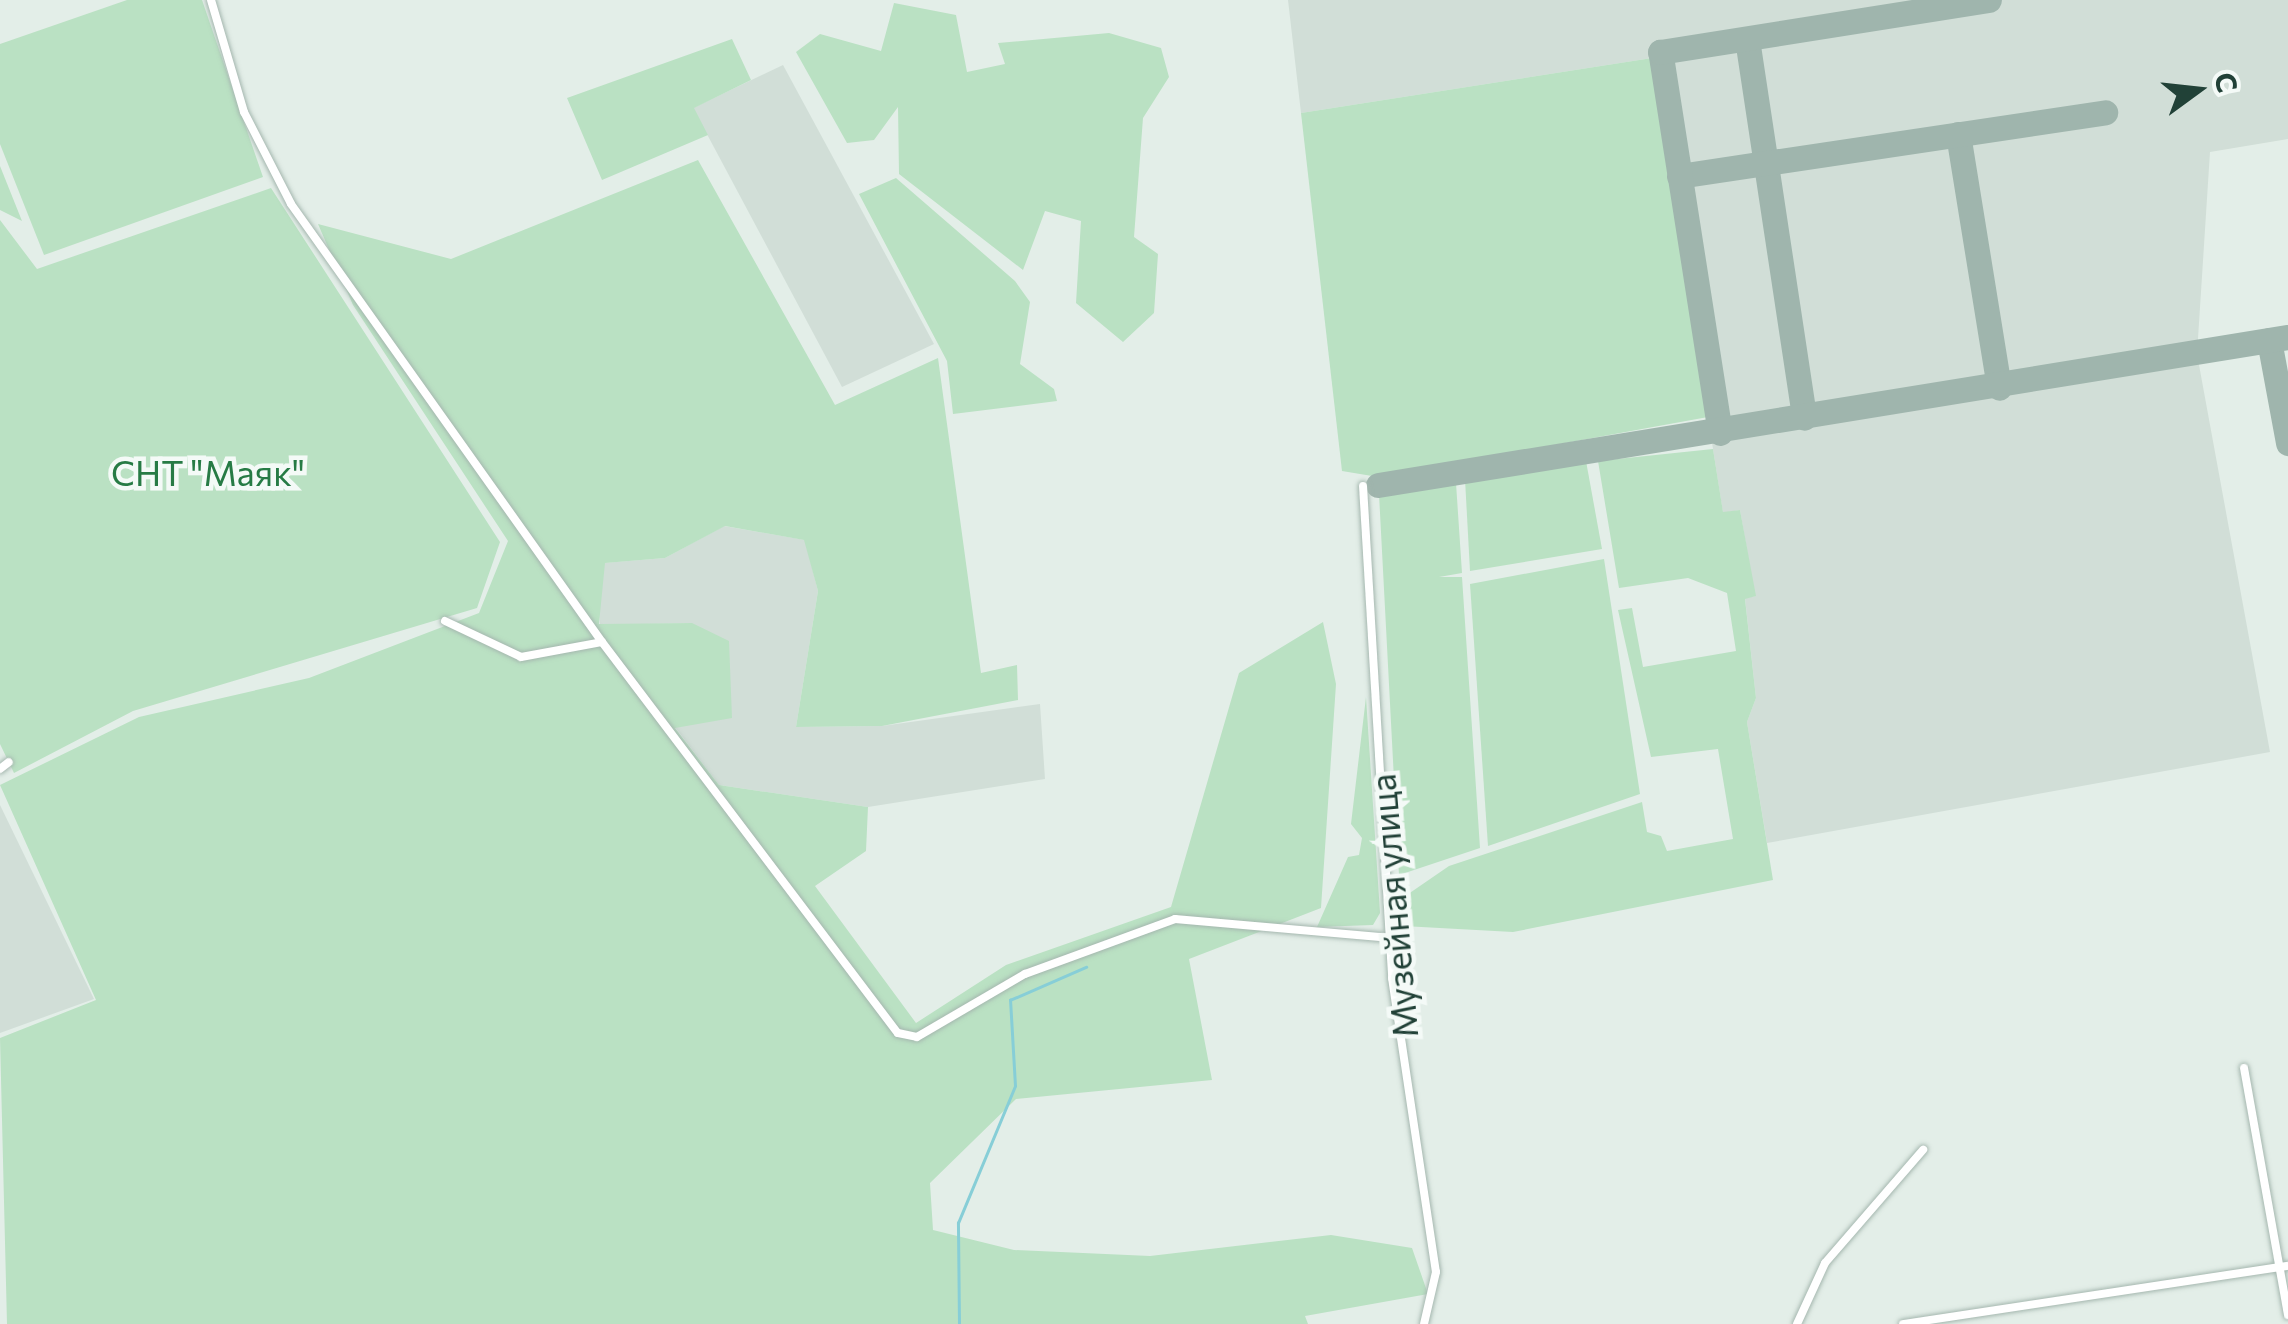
<!DOCTYPE html>
<html>
<head>
<meta charset="utf-8">
<style>
	body { margin:0 }
	#map { position:relative; width:2288px; height:1324px; overflow:hidden; background:#e3eee8; font-family:Commissioner,sans-serif }
	div>[style] { position:absolute }
	.built>* { inset:0; background:#d1ded7 }
	.green>* { inset:0; background:#bae1c3 }
	.stream>* { height:2.5px; margin:-1.25px; padding:0 1.25px; transform-origin:1.25px; border-radius:1.25px; background:#87ced7 }
	.taxiway>* { height:25px; margin:-12.5px; padding:0 12.5px; transform-origin:12.5px; border-radius:12.5px; background:#9fb5ad }
	.roads { filter:drop-shadow(0 0 2px #a5b7af) drop-shadow(0 0 2px #a5b7af) }
	.street>* { height:8px; margin:-4px; padding:0 4px; transform-origin:4px; border-radius:4px; background:#fff }
	span { translate:-50% -50%; white-space:nowrap; text-align:center; line-height:1.15; -webkit-text-stroke:9px #f4faf7; paint-order:stroke }
	.park-label { font-size:35px; color:#277b45 }
	.street-label { font-size:35px; color:#214137 }
	.north { position:absolute; left:2148px; top:40px; width:100px; height:100px; -webkit-text-stroke:8px #f4faf7; paint-order:stroke; rotate:75deg; font-size:28px; font-weight:700; line-height:40px; text-align:center; color:#214137 }
	.north::after { content:''; display:block; margin:auto; width:35px; height:45px; background:#214137; clip-path:polygon(50% 0,100% 100%,50% 72%,0 100%) }
</style>
</head>
<body>
<div id="map">
	<div class="built">
		<i style="clip-path:polygon(1288px 0,2288px 0,2288px 139px,2210px 152px,2197px 354px,2270px 752px,1767px 843px,1747px 722px,1756px 698px,1745px 598px,1755px 596px,1740px 510px,1723px 513px,1652px 58px,1301px 113px)"></i>
		<i style="clip-path:polygon(783px 65px,934px 344px,842px 387px,693px 108px)"></i>
		<i style="clip-path:polygon(724px 526px,805px 540px,818px 591px,796px 727px,882px 726px,1040px 704px,1045px 779px,868px 807px,719px 785px,675px 727px,692px 623px,600px 625px,597px 594px,604px 563px,665px 558px)"></i>
		<i style="clip-path:polygon(0 805px,94px 999px,0 1033px)"></i>
	</div>
	<div class="green">
		<i style="clip-path:polygon(127px 0,202px 0,263px 177px,44px 255px,0 144px,0 44px)"></i>
		<i style="clip-path:polygon(894px 3px,956px 15px,967px 72px,1005px 64px,998px 43px,1109px 33px,1161px 48px,1169px 77px,1143px 118px,1134px 237px,1158px 254px,1154px 313px,1123px 342px,1076px 303px,1081px 221px,1045px 211px,1023px 270px,899px 174px,898px 107px,874px 140px,847px 143px,796px 52px,820px 34px,881px 51px)"></i>
		<i style="clip-path:polygon(732px 39px,751px 80px,694px 108px,708px 135px,602px 180px,567px 98px)"></i>
		<i style="clip-path:polygon(1652px 58px,1708px 417px,1378px 477px,1342px 471px,1301px 113px)"></i>
		<i style="clip-path:polygon(698px 160px,835px 405px,938px 358px,981px 673px,1017px 665px,1018px 700px,882px 726px,796px 727px,818px 591px,804px 540px,725px 526px,665px 558px,605px 563px,599px 624px,692px 623px,729px 641px,732px 718px,675px 728px,719px 785px,868px 807px,866px 851px,815px 886px,916px 1023px,1006px 965px,1171px 907px,1239px 673px,1323px 622px,1336px 684px,1321px 908px,1189px 959px,1212px 1080px,1016px 1099px,930px 1183px,933px 1230px,1014px 1250px,1150px 1256px,1331px 1235px,1412px 1248px,1428px 1294px,1305px 1316px,1308px 1324px,7px 1324px,0 1038px,96px 1000px,0 785px,139px 717px,309px 678px,479px 613px,508px 541px,353px 305px,318px 224px,451px 259px)"></i>
		<i style="clip-path:polygon(0 166px,22px 221px,0 210px)"></i>
		<i style="clip-path:polygon(896px 178px,1015px 281px,1030px 302px,1020px 364px,1054px 389px,1057px 401px,953px 414px,947px 361px,859px 194px)"></i>
		<i style="clip-path:polygon(271px 188px,500px 542px,477px 608px,133px 711px,14px 773px,0 744px,0 220px,37px 269px)"></i>
		<i style="clip-path:polygon(1713px 449px,1723px 512px,1740px 510px,1756px 596px,1745px 599px,1756px 698px,1747px 722px,1773px 880px,1513px 932px,1403px 926px,1401px 899px,1449px 866px,1642px 802px,1647px 832px,1661px 836px,1667px 851px,1733px 839px,1718px 749px,1651px 757px,1618px 610px,1632px 608px,1643px 667px,1736px 651px,1727px 593px,1688px 578px,1619px 588px,1598px 461px)"></i>
		<i style="clip-path:polygon(1586px 461px,1602px 549px,1470px 571px,1465px 479px)"></i>
		<i style="clip-path:polygon(1456px 483px,1462px 573px,1439px 577px,1462px 577px,1480px 848px,1399px 875px,1379px 494px)"></i>
		<i style="clip-path:polygon(1604px 559px,1640px 794px,1488px 846px,1470px 584px)"></i>
		<i style="clip-path:polygon(1366px 697px,1380px 913px,1373px 925px,1317px 927px,1348px 857px,1359px 855px,1362px 838px,1351px 824px)"></i>
	</div>
	<div class="stream">
		<i style="left:959px;top:1324px;width:101px;rotate:-90.6deg"></i>
		<i style="left:958px;top:1223px;width:148px;rotate:-67.4deg"></i>
		<i style="left:1015px;top:1086px;width:86px;rotate:-93.3deg"></i>
		<i style="left:1010px;top:1000px;width:83px;rotate:-23.5deg"></i>
	</div>
	<div class="taxiway">
		<i style="left:1747px;top:39px;width:383px;rotate:81.4deg"></i>
		<i style="left:1958px;top:134px;width:257px;rotate:80.8deg"></i>
		<i style="left:1679px;top:176px;width:431px;rotate:-8.5deg"></i>
		<i style="left:2269px;top:340px;width:105px;rotate:79.5deg"></i>
		<i style="left:1720px;top:433px;width:386px;rotate:-98.9deg"></i>
		<i style="left:1660px;top:52px;width:333px;rotate:-9deg"></i>
		<i style="left:1378px;top:485px;width:922px;rotate:-9.24deg"></i>
	</div>
	<div class="roads">
		<div class="street">
			<i style="left:211px;top:0;width:117px;rotate:73.6deg"></i>
			<i style="left:244px;top:112px;width:103px;rotate:62.9deg"></i>
			<i style="left:291px;top:204px;width:537px;rotate:54.62deg"></i>
			<i style="left:602px;top:642px;width:490px;rotate:52.9deg"></i>
			<i style="left:898px;top:1033px;width:19px;rotate:12deg"></i>
			<i style="left:917px;top:1037px;width:125px;rotate:-30.3deg"></i>
			<i style="left:1025px;top:974px;width:160px;rotate:-20.1deg"></i>
			<i style="left:1175px;top:919px;width:217px;rotate:5deg"></i>
			<i style="left:1363px;top:486px;width:493px;rotate:86.6deg"></i>
			<i style="left:1392px;top:978px;width:297px;rotate:81.5deg"></i>
			<i style="left:1436px;top:1272px;width:53px;rotate:103deg"></i>
			<i style="left:445px;top:621px;width:84px;rotate:25.3deg"></i>
			<i style="left:521px;top:657px;width:82px;rotate:-10.5deg"></i>
			<i style="left:0;top:769px;width:11px;rotate:-38deg"></i>
			<i style="left:2244px;top:1068px;width:251px;rotate:79.9deg"></i>
			<i style="left:1797px;top:1324px;width:67px;rotate:-65.3deg"></i>
			<i style="left:1825px;top:1263px;width:150px;rotate:-49.1deg"></i>
			<i style="left:1903px;top:1324px;width:389px;rotate:-8.6deg"></i>
		</div>
	</div>
	<div class="park-label">
		<span style="left:208px;top:472px">СНТ "Маяк"</span>
	</div>
	<div class="street-label">
		<span style="left:1393px;top:906px;rotate:-95deg">Музейная улица</span>
	</div>
	<div class="north">С</div>
</div>
</body>
</html>
